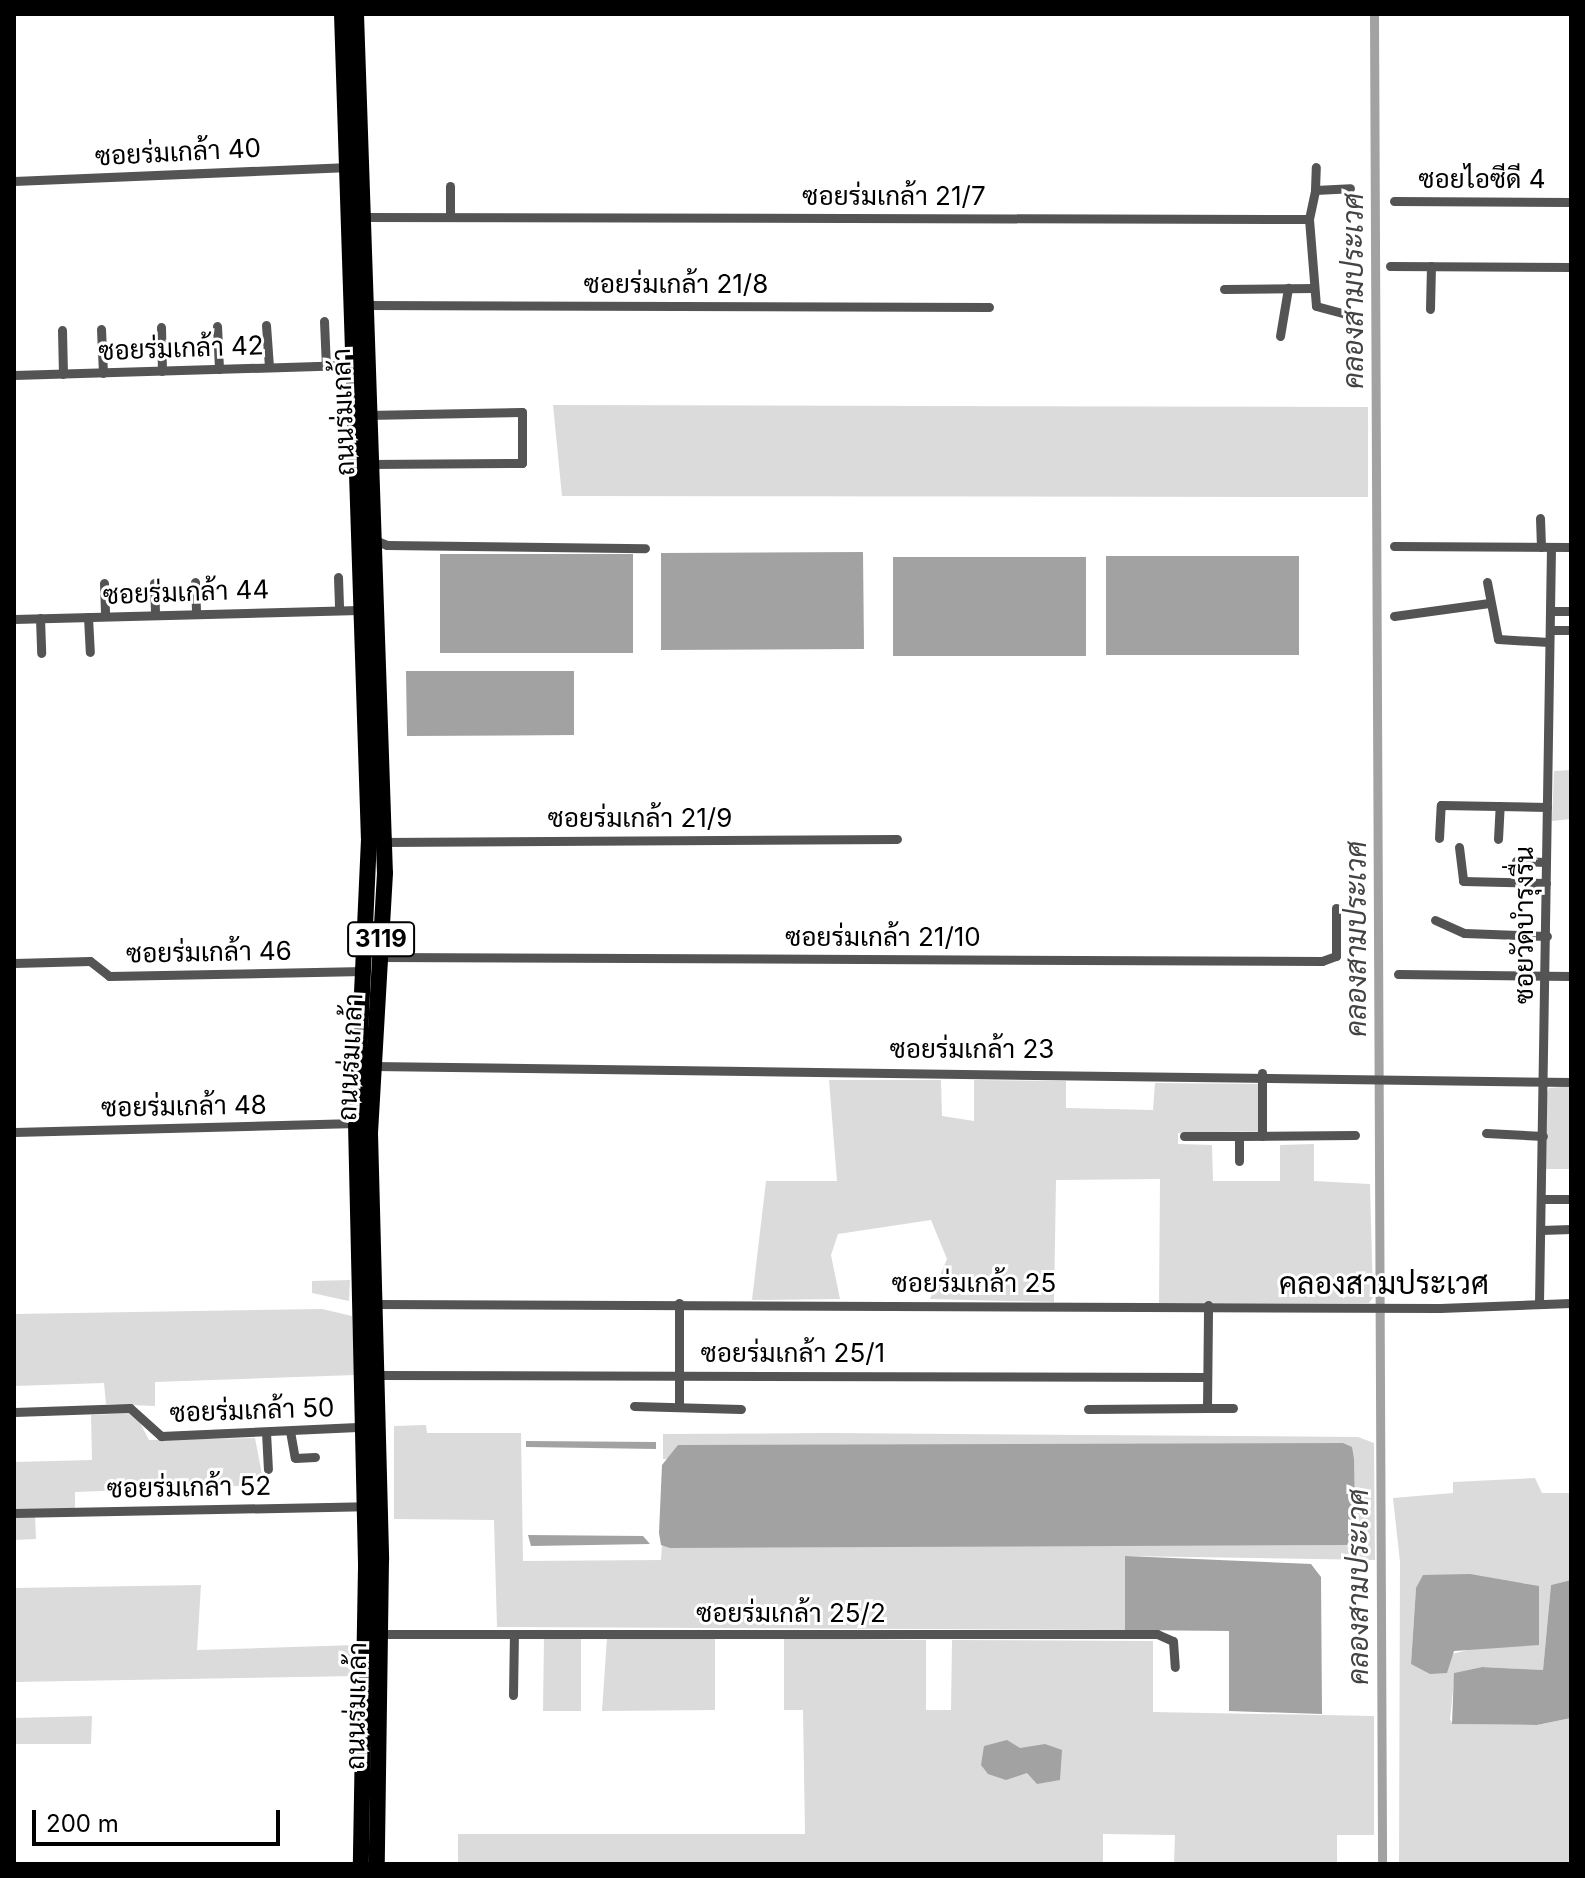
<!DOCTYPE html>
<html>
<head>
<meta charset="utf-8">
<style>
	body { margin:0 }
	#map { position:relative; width:1585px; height:1878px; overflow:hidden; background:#fff; font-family:Inter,Sarabun,sans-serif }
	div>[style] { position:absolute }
	.green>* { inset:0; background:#dbdbdb }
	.water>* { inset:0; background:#a2a2a2 }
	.canal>* { height:9px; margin:-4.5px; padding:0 4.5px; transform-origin:4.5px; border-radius:4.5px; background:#a2a2a2 }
	.street>* { height:9px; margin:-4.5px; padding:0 4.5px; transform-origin:4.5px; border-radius:4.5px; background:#545454 }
	.primary>* { height:16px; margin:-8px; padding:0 8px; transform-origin:8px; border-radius:8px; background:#000 }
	span { translate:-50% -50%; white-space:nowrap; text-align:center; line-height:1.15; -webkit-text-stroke:6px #fff; paint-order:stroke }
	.shield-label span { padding:2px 6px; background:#fff; border:2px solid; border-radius:6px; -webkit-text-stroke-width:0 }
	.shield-label { font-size:24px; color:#000; font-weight:700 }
	.street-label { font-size:26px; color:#000 }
	.water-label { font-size:28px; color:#434343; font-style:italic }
	.quarter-label { font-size:30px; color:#000 }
	.frame { position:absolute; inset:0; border:16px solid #000; pointer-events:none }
	.scale { position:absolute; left:32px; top:1810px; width:248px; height:36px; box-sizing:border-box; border:4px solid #000; border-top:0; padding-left:10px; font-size:24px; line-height:28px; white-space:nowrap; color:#000; -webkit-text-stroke:6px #fff; paint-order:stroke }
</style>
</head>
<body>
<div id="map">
	<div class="green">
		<i style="clip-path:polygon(553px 405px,1368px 407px,1368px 497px,562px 496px)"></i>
		<i style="clip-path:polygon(1571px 770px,1571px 819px,1552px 821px,1554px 771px)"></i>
		<i style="clip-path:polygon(829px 1080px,941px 1080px,942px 1116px,974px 1121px,974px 1080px,1066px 1081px,1066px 1108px,1153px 1110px,1155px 1083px,1266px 1084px,1266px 1131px,1178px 1133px,1178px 1144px,1212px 1145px,1213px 1181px,1280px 1181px,1280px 1145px,1314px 1144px,1314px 1181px,1370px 1184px,1373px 1297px,1369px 1303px,1159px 1303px,1160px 1179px,1056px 1180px,1054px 1302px,930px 1299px,947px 1259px,931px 1220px,838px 1234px,831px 1255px,840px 1299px,752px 1300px,766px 1181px,837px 1181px)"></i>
		<i style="clip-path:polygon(1571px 1086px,1571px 1169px,1546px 1169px,1546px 1096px,1549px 1088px)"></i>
		<i style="clip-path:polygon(350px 1280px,349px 1301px,312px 1293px,312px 1281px)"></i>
		<i style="clip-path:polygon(322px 1309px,352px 1316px,355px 1375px,155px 1382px,155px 1406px,106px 1404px,104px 1383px,14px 1386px,14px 1314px)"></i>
		<i style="clip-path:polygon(135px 1413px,149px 1440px,255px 1438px,264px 1485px,75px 1492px,75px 1512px,35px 1514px,36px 1539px,14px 1540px,14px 1462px,92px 1460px,91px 1415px)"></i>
		<i style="clip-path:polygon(426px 1425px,427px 1433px,521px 1433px,523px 1561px,661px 1560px,662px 1545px,681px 1548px,1343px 1443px,663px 1459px,663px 1434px,830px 1433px,1358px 1437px,1374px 1443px,1375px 1560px,1125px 1556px,1125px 1630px,497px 1627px,494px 1520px,394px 1519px,394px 1426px)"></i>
		<i style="clip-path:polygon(evenodd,1535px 1478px,1542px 1493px,1571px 1493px,1571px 1580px,1551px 1585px,1543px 1670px,1482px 1667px,1455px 1673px,1450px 1719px,1453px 1724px,1537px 1725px,1571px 1718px,1571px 1864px,1399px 1864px,1400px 1562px,1393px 1498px,1453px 1493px,1453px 1482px,1535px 1478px,1524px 1583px,1532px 1587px,1468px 1650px,1411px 1664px,1416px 1588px,1524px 1583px)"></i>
		<i style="clip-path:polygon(201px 1585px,197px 1650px,356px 1645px,358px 1676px,14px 1682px,14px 1588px)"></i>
		<i style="clip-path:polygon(544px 1637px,581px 1637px,581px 1711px,543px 1711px)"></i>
		<i style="clip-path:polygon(607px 1638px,715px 1638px,715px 1710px,602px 1711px)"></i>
		<i style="clip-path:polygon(784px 1638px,926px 1640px,926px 1710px,951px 1710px,952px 1640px,1153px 1641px,1153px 1712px,1374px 1716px,1374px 1835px,1337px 1835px,1337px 1864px,1174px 1864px,1175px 1835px,1103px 1834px,1103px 1864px,458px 1864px,458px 1834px,805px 1834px,803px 1710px,784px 1710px)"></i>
		<i style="clip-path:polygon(92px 1716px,91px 1744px,14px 1744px,14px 1718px)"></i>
	</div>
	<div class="water">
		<i style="clip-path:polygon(863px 552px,864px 649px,661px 650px,661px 553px)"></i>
		<i style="clip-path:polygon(440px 554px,633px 554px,633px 653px,440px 653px)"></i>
		<i style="clip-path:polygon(1106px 556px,1299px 556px,1299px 655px,1106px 655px)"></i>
		<i style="clip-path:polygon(893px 557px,1086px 557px,1086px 656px,893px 656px)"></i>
		<i style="clip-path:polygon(406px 671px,574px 671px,574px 735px,407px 736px)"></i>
		<i style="clip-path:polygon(526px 1441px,656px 1442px,656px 1449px,526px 1447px)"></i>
		<i style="clip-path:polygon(1343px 1443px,1352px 1447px,1354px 1459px,1355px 1524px,1347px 1545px,670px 1548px,661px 1545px,659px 1533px,662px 1465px,678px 1445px)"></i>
		<i style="clip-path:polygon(528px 1535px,643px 1536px,650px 1544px,531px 1546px)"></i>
		<i style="clip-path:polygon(1125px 1556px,1311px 1564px,1321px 1577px,1322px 1714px,1229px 1711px,1229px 1631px,1125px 1630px)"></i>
		<i style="clip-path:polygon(1470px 1574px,1539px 1586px,1539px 1645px,1454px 1651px,1447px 1673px,1430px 1674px,1411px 1664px,1416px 1588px,1423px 1575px)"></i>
		<i style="clip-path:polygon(1571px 1580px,1571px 1718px,1537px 1725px,1452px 1724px,1454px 1673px,1482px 1667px,1543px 1670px,1551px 1585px)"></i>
		<i style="clip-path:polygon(1007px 1740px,1020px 1748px,1045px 1744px,1062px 1750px,1060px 1780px,1037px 1784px,1027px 1773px,1006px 1780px,988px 1774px,981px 1765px,984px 1746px)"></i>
	</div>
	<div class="canal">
		<i style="left:1374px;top:14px;width:1850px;rotate:89.75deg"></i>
	</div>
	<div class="street">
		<i style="left:14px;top:181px;width:330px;rotate:-2.4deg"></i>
		<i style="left:450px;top:186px;width:31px;rotate:90deg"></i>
		<i style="left:1315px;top:190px;width:23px;rotate:-88deg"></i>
		<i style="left:1394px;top:201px;width:177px;rotate:0.3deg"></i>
		<i style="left:360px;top:217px;width:949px;rotate:0.12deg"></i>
		<i style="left:1309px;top:219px;width:87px;rotate:85.4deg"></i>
		<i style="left:1316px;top:306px;width:31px;rotate:15deg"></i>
		<i style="left:1309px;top:219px;width:30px;rotate:-78deg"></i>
		<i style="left:1315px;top:190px;width:35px;rotate:-3deg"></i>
		<i style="left:1390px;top:266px;width:181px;rotate:0.3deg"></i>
		<i style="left:1224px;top:289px;width:90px;rotate:-0.6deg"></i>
		<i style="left:365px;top:305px;width:624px;rotate:0.18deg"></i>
		<i style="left:1430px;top:309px;width:43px;rotate:-88.7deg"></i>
		<i style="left:324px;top:321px;width:45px;rotate:87.5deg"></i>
		<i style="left:266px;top:325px;width:42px;rotate:85.9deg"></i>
		<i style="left:217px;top:326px;width:43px;rotate:87.3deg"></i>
		<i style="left:161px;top:327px;width:44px;rotate:88.7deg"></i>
		<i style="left:101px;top:329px;width:44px;rotate:87.4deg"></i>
		<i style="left:62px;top:330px;width:44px;rotate:88.7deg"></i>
		<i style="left:1280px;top:336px;width:49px;rotate:-80.5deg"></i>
		<i style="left:14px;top:375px;width:335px;rotate:-1.7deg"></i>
		<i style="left:367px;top:415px;width:155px;rotate:-1.1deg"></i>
		<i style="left:522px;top:412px;width:51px;rotate:90deg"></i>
		<i style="left:522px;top:463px;width:153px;rotate:179.6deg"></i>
		<i style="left:1540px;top:518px;width:29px;rotate:88deg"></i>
		<i style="left:372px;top:539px;width:16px;rotate:22deg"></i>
		<i style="left:387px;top:545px;width:258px;rotate:0.7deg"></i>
		<i style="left:1394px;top:546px;width:177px;rotate:0.3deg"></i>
		<i style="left:338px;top:577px;width:33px;rotate:88deg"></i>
		<i style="left:195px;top:582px;width:32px;rotate:88deg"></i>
		<i style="left:1487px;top:582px;width:58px;rotate:79.1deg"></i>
		<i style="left:1498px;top:639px;width:51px;rotate:3.4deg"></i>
		<i style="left:104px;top:583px;width:33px;rotate:88deg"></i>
		<i style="left:154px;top:583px;width:32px;rotate:88deg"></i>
		<i style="left:1550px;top:611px;width:21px"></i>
		<i style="left:1394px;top:616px;width:96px;rotate:-7.8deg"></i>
		<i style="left:88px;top:617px;width:35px;rotate:87deg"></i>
		<i style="left:40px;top:618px;width:35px;rotate:88deg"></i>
		<i style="left:14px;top:619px;width:345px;rotate:-1.5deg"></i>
		<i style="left:1550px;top:630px;width:21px"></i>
		<i style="left:1439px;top:838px;width:33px;rotate:-87deg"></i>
		<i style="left:1441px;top:805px;width:106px;rotate:1.1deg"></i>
		<i style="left:1498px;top:839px;width:33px;rotate:-87deg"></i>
		<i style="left:384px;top:842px;width:513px;rotate:-0.34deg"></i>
		<i style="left:1459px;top:847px;width:34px;rotate:83deg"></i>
		<i style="left:1463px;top:881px;width:83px;rotate:1.4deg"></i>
		<i style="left:1516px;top:861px;width:30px;rotate:2deg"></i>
		<i style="left:1435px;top:920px;width:32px;rotate:24deg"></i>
		<i style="left:1464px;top:933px;width:83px;rotate:2.1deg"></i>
		<i style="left:380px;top:957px;width:942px;rotate:0.24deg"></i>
		<i style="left:1322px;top:961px;width:15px;rotate:-20deg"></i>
		<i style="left:1336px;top:956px;width:48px;rotate:-90deg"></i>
		<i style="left:14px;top:963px;width:76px;rotate:-1.5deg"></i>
		<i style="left:90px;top:961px;width:24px;rotate:38deg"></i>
		<i style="left:109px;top:976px;width:255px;rotate:-1.1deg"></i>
		<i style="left:1398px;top:974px;width:173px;rotate:0.7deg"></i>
		<i style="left:373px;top:1066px;width:1198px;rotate:0.77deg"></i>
		<i style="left:14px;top:1132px;width:342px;rotate:-1.5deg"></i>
		<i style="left:1486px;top:1133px;width:57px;rotate:3deg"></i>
		<i style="left:1184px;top:1136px;width:55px"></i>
		<i style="left:1262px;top:1136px;width:63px;rotate:-90deg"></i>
		<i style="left:1239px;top:1161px;width:25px;rotate:-90deg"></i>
		<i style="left:1239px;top:1136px;width:116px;rotate:-0.5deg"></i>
		<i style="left:1542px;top:1199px;width:29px"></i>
		<i style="left:1541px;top:1230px;width:30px;rotate:-2deg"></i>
		<i style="left:679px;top:1303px;width:103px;rotate:90deg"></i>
		<i style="left:1539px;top:1303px;width:756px;rotate:-89.09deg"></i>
		<i style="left:376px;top:1304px;width:1064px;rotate:0.22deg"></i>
		<i style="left:1440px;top:1308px;width:131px;rotate:-2.2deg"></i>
		<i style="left:378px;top:1375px;width:829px;rotate:0.14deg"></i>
		<i style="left:634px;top:1406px;width:107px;rotate:1.6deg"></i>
		<i style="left:1207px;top:1408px;width:26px"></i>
		<i style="left:1088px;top:1409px;width:119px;rotate:-0.5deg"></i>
		<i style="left:1207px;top:1408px;width:103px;rotate:-89.4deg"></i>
		<i style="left:14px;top:1412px;width:116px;rotate:-2deg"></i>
		<i style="left:130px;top:1408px;width:42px;rotate:42.1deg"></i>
		<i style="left:161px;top:1436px;width:202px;rotate:-2.6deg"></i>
		<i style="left:290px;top:1431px;width:27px;rotate:80deg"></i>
		<i style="left:295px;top:1458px;width:20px;rotate:-3deg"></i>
		<i style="left:266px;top:1432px;width:37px;rotate:87deg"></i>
		<i style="left:14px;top:1513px;width:351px;rotate:-1.1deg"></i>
		<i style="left:381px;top:1634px;width:776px"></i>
		<i style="left:1157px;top:1634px;width:17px;rotate:24deg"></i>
		<i style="left:1173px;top:1641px;width:26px;rotate:86deg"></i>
		<i style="left:513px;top:1695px;width:61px;rotate:-89.1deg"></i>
	</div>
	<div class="primary">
		<i style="left:342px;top:14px;width:825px;rotate:88.13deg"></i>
		<i style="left:369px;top:839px;width:284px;rotate:92.6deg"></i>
		<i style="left:356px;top:1123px;width:444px;rotate:88.7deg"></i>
		<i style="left:366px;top:1567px;width:297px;rotate:91deg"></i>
		<i style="left:356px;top:14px;width:859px;rotate:88.07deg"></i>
		<i style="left:385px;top:873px;width:260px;rotate:93.3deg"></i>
		<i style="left:370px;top:1133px;width:427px;rotate:88.5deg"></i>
		<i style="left:381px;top:1560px;width:304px;rotate:90.8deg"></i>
	</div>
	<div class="shield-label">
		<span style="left:381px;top:939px">3119</span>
	</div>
	<div class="street-label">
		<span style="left:178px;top:152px;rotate:-3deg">ซอยร่มเกล้า 40</span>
		<span style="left:1482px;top:179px">ซอยไอซีดี 4</span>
		<span style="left:894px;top:196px">ซอยร่มเกล้า 21/7</span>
		<span style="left:676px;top:284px">ซอยร่มเกล้า 21/8</span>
		<span style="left:181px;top:348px;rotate:-2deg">ซอยร่มเกล้า 42</span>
		<span style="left:343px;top:412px;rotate:-92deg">ถนนร่มเกล้า</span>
		<span style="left:186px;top:592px;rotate:-2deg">ซอยร่มเกล้า 44</span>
		<span style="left:640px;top:818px">ซอยร่มเกล้า 21/9</span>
		<span style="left:1524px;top:925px;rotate:-90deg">ซอยวัดบำรุงรื่น</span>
		<span style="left:883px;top:937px">ซอยร่มเกล้า 21/10</span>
		<span style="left:209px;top:952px;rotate:-1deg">ซอยร่มเกล้า 46</span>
		<span style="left:972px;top:1049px">ซอยร่มเกล้า 23</span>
		<span style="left:350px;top:1057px;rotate:-87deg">ถนนร่มเกล้า</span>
		<span style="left:184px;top:1106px;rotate:-1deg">ซอยร่มเกล้า 48</span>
		<span style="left:974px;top:1283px">ซอยร่มเกล้า 25</span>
		<span style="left:793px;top:1353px">ซอยร่มเกล้า 25/1</span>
		<span style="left:252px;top:1410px;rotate:-2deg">ซอยร่มเกล้า 50</span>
		<span style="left:189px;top:1487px;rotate:-1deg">ซอยร่มเกล้า 52</span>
		<span style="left:791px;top:1613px">ซอยร่มเกล้า 25/2</span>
		<span style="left:356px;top:1706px;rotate:-89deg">ถนนร่มเกล้า</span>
	</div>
	<div class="water-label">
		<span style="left:1353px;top:291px;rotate:-90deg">คลองสามประเวศ</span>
		<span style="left:1356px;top:939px;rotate:-90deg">คลองสามประเวศ</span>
		<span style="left:1358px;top:1587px;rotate:-90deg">คลองสามประเวศ</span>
	</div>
	<div class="quarter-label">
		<span style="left:1384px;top:1283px">คลองสามประเวศ</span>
	</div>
	<div class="frame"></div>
	<div class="scale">200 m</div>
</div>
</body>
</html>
